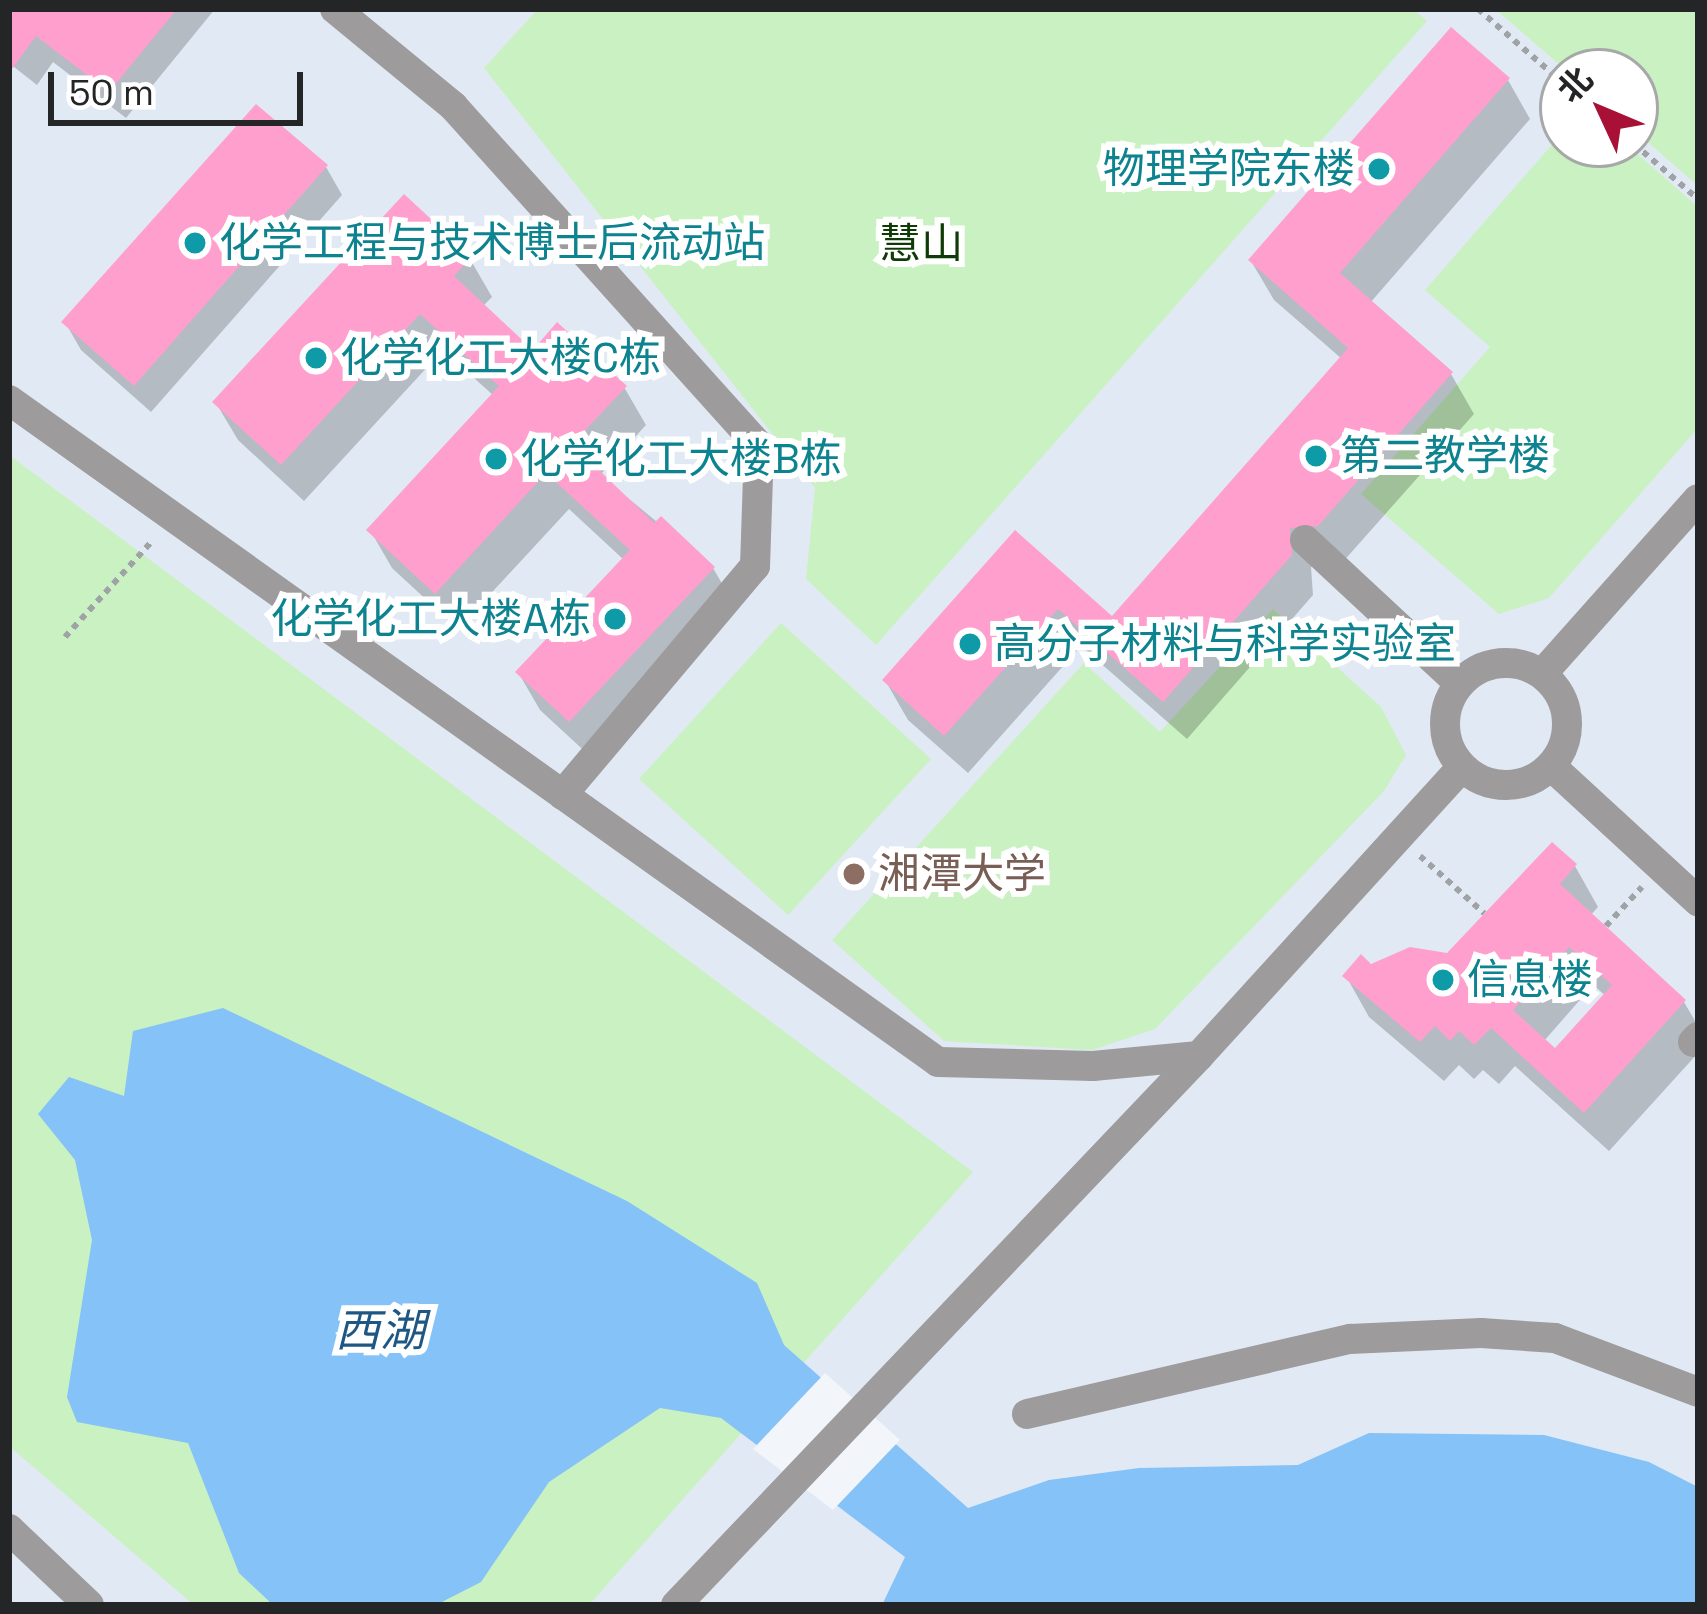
<!DOCTYPE html>
<html>
<head>
<meta charset="utf-8">
<style>
	body { margin:0 }
	#map { position:relative; width:1707px; height:1614px; overflow:hidden; background:#f2f6fa; font-family:"Space Grotesk","Noto Sans SC",sans-serif }
	div>[style] { position:absolute }
	.built>* { inset:0; background:#e1eaf4 }
	.green>* { inset:0; background:#c9f1c1 }
	.water>* { inset:0; background:#84c2f8 }
	.pier>* { inset:0; background:#f2f6fa }
	.shadow>* { inset:0; background:#0003 }
	.building>* { inset:0; background:#fe9fcd }
	.path>* { height:6px; margin-top:-3px; transform-origin:0; background:repeating-linear-gradient(90deg,#a0a3a5 0 6px,transparent 0 12px) }
	.minor>* { height:30px; margin:-15px; padding:0 15px; transform-origin:15px; border-radius:15px; background:#9d9b9b }
	.minor>.ring { margin:-15px; padding:0; box-sizing:content-box; background:none; border:30px solid #9d9b9b; border-radius:50% }
	.dots>* { width:33px; height:33px; translate:-50% -50%; box-sizing:border-box; border:6px solid #fff; border-radius:50% }
	span { translate:-50% -50%; white-space:nowrap; text-align:center; line-height:1.15; -webkit-text-stroke:12px #fff; paint-order:stroke }
	.culture-label { font-size:42px; color:#0d838f }
	.right { translate:-100% -50%; text-align:right }
	.left { translate:0 -50%; text-align:left }
	.park-label { font-size:42px; color:#0f3b06 }
	.education-label { font-size:42px; color:#785e54 }
	.water-label { font-size:45px; color:#1e5783; font-style:italic }
	.frame { position:absolute; inset:0; border:12px solid #242526; pointer-events:none }
	.north { position:absolute; left:1539px; top:48px; width:120px; height:120px; box-sizing:border-box; background:#fff; border:3px solid #a7a8a8; border-radius:50%; rotate:314deg; font-size:33px; font-weight:700; line-height:48px; text-align:center; color:#242526 }
	.north::after { content:''; display:block; margin:auto; width:42px; height:54px; background:#a81036; clip-path:polygon(50% 0,100% 100%,50% 72%,0 100%) }
	.scale { position:absolute; left:48px; top:72px; width:255px; height:54px; box-sizing:border-box; border:6px solid #242526; border-top:0; padding-left:15px; font-size:36px; line-height:42px; white-space:nowrap; color:#242526; -webkit-text-stroke:9px #fff; paint-order:stroke }
</style>
</head>
<body>
<div id="map">
	<div class="built">
		<i style="clip-path:polygon(evenodd,9px 9px,1698px 9px,1698px 1605px,9px 1605px,9px 9px,1563px 72px,1635px 72px,1635px 144px,1563px 144px,1563px 72px)"></i>
	</div>
	<div class="green">
		<i style="clip-path:polygon(538px 9px,1413px 9px,1427px 21px,876px 645px,806px 579px,815px 488px,484px 68px)"></i>
		<i style="clip-path:polygon(1495px 9px,1698px 9px,1698px 186px,1635px 131px,1635px 72px,1568px 72px)"></i>
		<i style="clip-path:polygon(1563px 132px,1563px 144px,1626px 144px,1698px 207px,1698px 428px,1549px 598px,1499px 614px,1361px 494px,1490px 347px,1425px 290px)"></i>
		<i style="clip-path:polygon(9px 455px,973px 1172px,589px 1605px,194px 1605px,9px 1446px)"></i>
		<i style="clip-path:polygon(1273px 609px,1381px 707px,1406px 755px,1384px 791px,1155px 1029px,1092px 1050px,944px 1041px,832px 940px,1084px 663px,1160px 732px)"></i>
		<i style="clip-path:polygon(781px 623px,931px 759px,788px 915px,639px 779px)"></i>
	</div>
	<div class="water">
		<i style="clip-path:polygon(223px 1008px,627px 1201px,757px 1283px,784px 1345px,968px 1508px,1049px 1480px,1139px 1468px,1298px 1465px,1369px 1433px,1544px 1435px,1649px 1462px,1698px 1487px,1698px 1605px,882px 1605px,905px 1557px,721px 1418px,660px 1408px,549px 1482px,481px 1582px,436px 1605px,273px 1605px,239px 1573px,188px 1443px,77px 1422px,67px 1397px,92px 1240px,75px 1160px,38px 1114px,69px 1077px,124px 1096px,133px 1031px)"></i>
	</div>
	<div class="pier">
		<i style="clip-path:polygon(825px 1373px,900px 1440px,833px 1510px,753px 1449px)"></i>
	</div>
	<div class="shadow">
		<i style="clip-path:polygon(9px 9px,215px 9px,126px 118px,53px 62px,37px 85px,9px 63px)"></i>
		<i style="clip-path:polygon(1508px 80px,1530px 119px,1370px 303px,1451px 374px,1474px 414px,1341px 564px,1311px 567px,1313px 595px,1187px 739px,1081px 646px,968px 773px,908px 720px,885px 680px,1015px 535px,1112px 620px,1342px 359px,1274px 300px,1251px 261px)"></i>
		<i style="clip-path:polygon(326px 167px,342px 195px,151px 412px,81px 350px,65px 322px)"></i>
		<i style="clip-path:polygon(470px 259px,492px 297px,482px 307px,533px 354px,624px 387px,646px 425px,600px 475px,713px 568px,735px 606px,592px 758px,540px 710px,518px 672px,624px 560px,569px 509px,458px 629px,392px 568px,370px 530px,494px 396px,443px 350px,304px 501px,238px 440px,216px 403px)"></i>
		<i style="clip-path:polygon(evenodd,1575px 866px,1598px 907px,1590px 916px,1684px 1002px,1698px 1026px,1698px 1053px,1609px 1151px,1515px 1066px,1499px 1084px,1483px 1070px,1474px 1079px,1459px 1065px,1444px 1081px,1369px 1017px,1346px 976px,1448px 956px,1575px 866px,1593px 985px,1606px 996px,1555px 1052px,1544px 1041px,1593px 985px)"></i>
	</div>
	<div class="building">
		<i style="clip-path:polygon(9px 9px,177px 9px,109px 92px,36px 36px,9px 73px)"></i>
		<i style="clip-path:polygon(1451px 27px,1510px 78px,1340px 273px,1453px 372px,1318px 526px,1290px 528px,1292px 555px,1163px 702px,1058px 609px,944px 736px,882px 680px,1015px 530px,1112px 616px,1348px 348px,1248px 260px)"></i>
		<i style="clip-path:polygon(256px 104px,328px 165px,134px 386px,61px 322px)"></i>
		<i style="clip-path:polygon(404px 194px,472px 257px,454px 276px,533px 350px,557px 322px,627px 386px,572px 444px,654px 523px,661px 516px,715px 567px,569px 722px,515px 672px,630px 550px,546px 473px,435px 594px,366px 530px,499px 386px,420px 314px,281px 465px,212px 402px)"></i>
		<i style="clip-path:polygon(evenodd,1552px 842px,1577px 864px,1560px 884px,1686px 1000px,1584px 1113px,1491px 1028px,1474px 1045px,1459px 1031px,1450px 1041px,1435px 1026px,1420px 1042px,1342px 976px,1361px 954px,1371px 964px,1410px 947px,1447px 953px,1552px 842px,1569px 947px,1612px 985px,1555px 1048px,1513px 1010px,1569px 947px)"></i>
	</div>
	<div class="path">
		<i style="left:1478px;top:9px;width:113px;rotate:41deg"></i>
		<i style="left:1634px;top:144px;width:84px;rotate:40.7deg"></i>
		<i style="left:65px;top:637px;width:130px;rotate:-47.8deg"></i>
		<i style="left:1420px;top:856px;width:86px;rotate:41.7deg"></i>
		<i style="left:1606px;top:926px;width:53px;rotate:-47.3deg"></i>
	</div>
	<div class="minor">
		<i style="left:335px;top:9px;width:153px;rotate:39.4deg"></i>
		<i style="left:453px;top:106px;width:457px;rotate:48deg"></i>
		<i style="left:759px;top:446px;width:120px;rotate:91.9deg"></i>
		<i style="left:755px;top:566px;width:299px;rotate:130.1deg"></i>
		<i style="left:9px;top:400px;width:1141px;rotate:35.47deg"></i>
		<i style="left:938px;top:1062px;width:155px;rotate:1.5deg"></i>
		<i style="left:1093px;top:1066px;width:106px;rotate:-5.4deg"></i>
		<i style="left:1199px;top:1056px;width:391px;rotate:-47.7deg"></i>
		<i style="left:1305px;top:540px;width:210px;rotate:42.9deg"></i>
		<i class="ring" style="left:1445px;top:663px;width:92px;height:92px"></i>
		<i style="left:1542px;top:674px;width:234px;rotate:-48.3deg"></i>
		<i style="left:1551px;top:766px;width:200px;rotate:42.6deg"></i>
		<i style="left:1693px;top:1042px;width:7px;rotate:-45deg"></i>
		<i style="left:1027px;top:1414px;width:332px;rotate:-13.1deg"></i>
		<i style="left:1350px;top:1339px;width:131px;rotate:-2.6deg"></i>
		<i style="left:1481px;top:1333px;width:74px;rotate:3.9deg"></i>
		<i style="left:1555px;top:1338px;width:153px;rotate:20.7deg"></i>
		<i style="left:9px;top:1529px;width:110px;rotate:43.5deg"></i>
		<i style="left:676px;top:1605px;width:758px;rotate:-46.39deg"></i>
	</div>
	<div class="dots">
		<i style="left:1379px;top:169px;background:#0f9aa8"></i>
		<i style="left:195px;top:243px;background:#0f9aa8"></i>
		<i style="left:316px;top:358px;background:#0f9aa8"></i>
		<i style="left:1316px;top:456px;background:#0f9aa8"></i>
		<i style="left:496px;top:459px;background:#0f9aa8"></i>
		<i style="left:615px;top:619px;background:#0f9aa8"></i>
		<i style="left:970px;top:644px;background:#0f9aa8"></i>
		<i style="left:854px;top:874px;background:#8d6e63"></i>
		<i style="left:1443px;top:980px;background:#0f9aa8"></i>
	</div>
	<div class="culture-label">
		<span class="right" style="left:1355px;top:169px">物理学院东楼</span>
		<span class="left" style="left:219px;top:243px">化学工程与技术博士后流动站</span>
		<span class="left" style="left:340px;top:358px">化学化工大楼C栋</span>
		<span class="left" style="left:1340px;top:456px">第二教学楼</span>
		<span class="left" style="left:520px;top:459px">化学化工大楼B栋</span>
		<span class="right" style="left:591px;top:619px">化学化工大楼A栋</span>
		<span class="left" style="left:994px;top:644px">高分子材料与科学实验室</span>
		<span class="left" style="left:1467px;top:980px">信息楼</span>
	</div>
	<div class="park-label">
		<span style="left:921px;top:244px">慧山</span>
	</div>
	<div class="education-label">
		<span class="left" style="left:878px;top:874px">湘潭大学</span>
	</div>
	<div class="water-label">
		<span style="left:380px;top:1331px">西湖</span>
	</div>
	<div class="frame"></div>
	<div class="north">北</div>
	<div class="scale">50 m</div>
</div>
</body>
</html>
